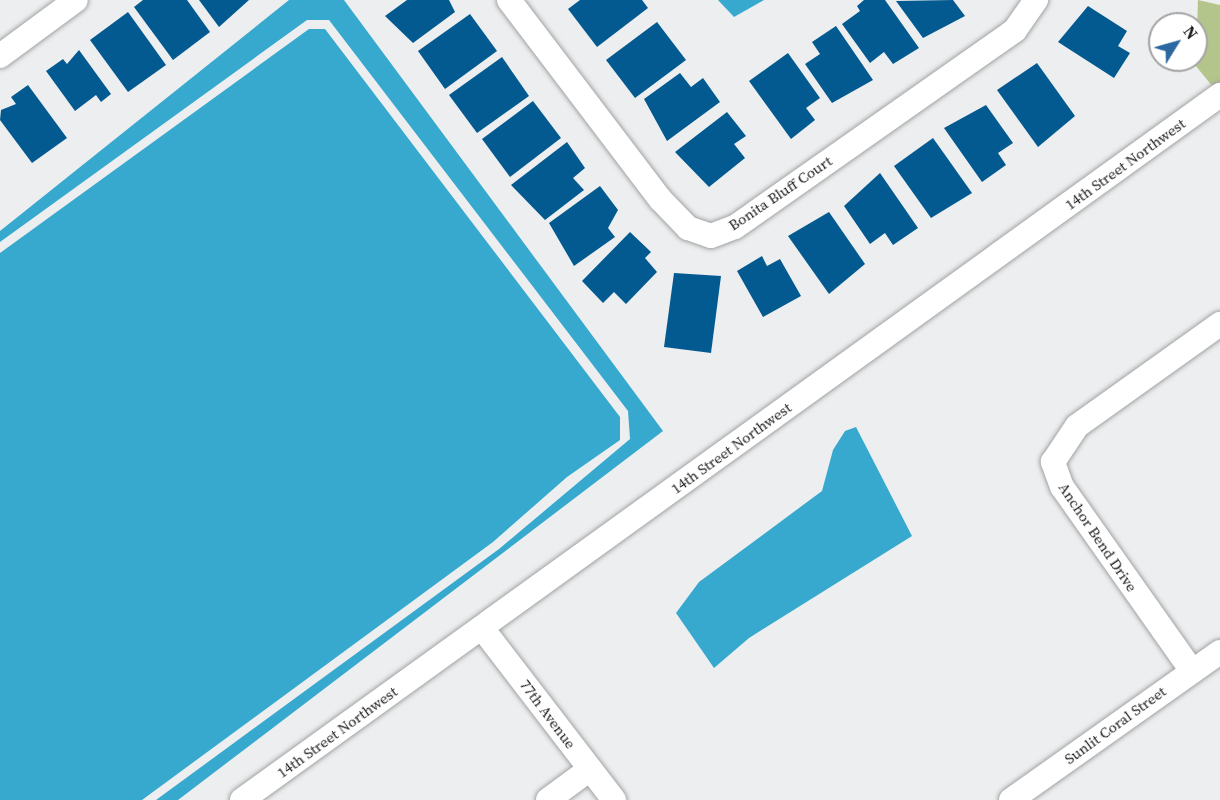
<!DOCTYPE html>
<html>
<head>
<meta charset="utf-8">
<style>
	body { margin:0 }
	#map { position:relative; width:1220px; height:800px; overflow:hidden; background:#eceeef; font-family:"Source Serif 4",serif }
	div>[style] { position:absolute }
	.green>* { inset:0; background:#b3c58b }
	.water>* { inset:0; background:#37a9cf }
	.building>* { inset:0; background:#035a90 }
	.roads { filter:drop-shadow(0 0 2px #a2a3a4) drop-shadow(0 0 2px #a2a3a4) }
	.street>* { height:24px; margin:-12px; padding:0 12px; transform-origin:12px; border-radius:12px; background:#fff }
	span { translate:-50% -50%; white-space:nowrap; text-align:center; line-height:1.15; -webkit-text-stroke:6px #fff; paint-order:stroke }
	.street-label { font-size:15px; color:#1b1b1c }
	.north { position:absolute; left:1148px; top:12px; width:60px; height:60px; box-sizing:border-box; background:#fff; border:2px solid #a4a4a4; border-radius:50%; rotate:53deg; font-size:16px; font-weight:700; line-height:24px; text-align:center; color:#1b1b1c }
	.north::after { content:''; display:block; margin:auto; width:21px; height:27px; background:#2a689f; clip-path:polygon(50% 0,100% 100%,50% 72%,0 100%) }
</style>
</head>
<body>
<div id="map">
	<div class="green">
		<i style="clip-path:polygon(1198px 0,1220px 5px,1220px 83px,1213px 87px,1191px 60px,1196px 60px)"></i>
	</div>
	<div class="water">
		<i style="clip-path:polygon(289px 0,344px 0,663px 431px,178px 800px,156px 800px,499px 549px,630px 439px,628px 411px,329px 20px,307px 20px,0 242px,0 231px)"></i>
		<i style="clip-path:polygon(718px 0,764px 0,734px 17px)"></i>
		<i style="clip-path:polygon(309px 29px,325px 29px,620px 417px,620px 440px,567px 477px,493px 542px,142px 800px,0 800px,0 253px)"></i>
		<i style="clip-path:polygon(856px 427px,912px 536px,749px 638px,714px 668px,676px 613px,699px 582px,822px 491px,833px 450px,845px 431px)"></i>
	</div>
	<div class="building">
		<i style="clip-path:polygon(143px 0,187px 0,210px 32px,173px 60px,134px 7px)"></i>
		<i style="clip-path:polygon(199px 0,249px 0,219px 27px)"></i>
		<i style="clip-path:polygon(407px 0,449px 0,455px 12px,413px 43px,385px 16px)"></i>
		<i style="clip-path:polygon(580px 0,642px 0,648px 8px,597px 47px,568px 9px)"></i>
		<i style="clip-path:polygon(864px 0,885px 0,919px 48px,893px 64px,884px 52px,870px 63px,842px 24px,860px 11px,857px 6px)"></i>
		<i style="clip-path:polygon(953px 0,965px 16px,923px 38px,896px 1px)"></i>
		<i style="clip-path:polygon(1088px 6px,1127px 31px,1118px 46px,1130px 53px,1114px 78px,1058px 42px)"></i>
		<i style="clip-path:polygon(128px 12px,166px 65px,128px 92px,90px 40px)"></i>
		<i style="clip-path:polygon(470px 14px,497px 51px,445px 89px,418px 51px)"></i>
		<i style="clip-path:polygon(657px 22px,686px 60px,635px 98px,606px 60px)"></i>
		<i style="clip-path:polygon(836px 26px,873px 80px,832px 103px,805px 64px,820px 54px,812px 42px)"></i>
		<i style="clip-path:polygon(79px 50px,111px 94px,101px 102px,96px 95px,75px 111px,46px 71px,63px 59px,67px 64px)"></i>
		<i style="clip-path:polygon(788px 53px,820px 98px,806px 108px,815px 120px,791px 139px,749px 81px)"></i>
		<i style="clip-path:polygon(502px 57px,529px 96px,477px 133px,449px 95px)"></i>
		<i style="clip-path:polygon(1037px 63px,1075px 116px,1038px 147px,997px 90px)"></i>
		<i style="clip-path:polygon(680px 73px,691px 87px,703px 78px,720px 102px,667px 141px,644px 99px)"></i>
		<i style="clip-path:polygon(28px 85px,67px 138px,32px 163px,0 120px,1px 110px,16px 104px,11px 97px)"></i>
		<i style="clip-path:polygon(533px 101px,561px 138px,510px 177px,482px 139px)"></i>
		<i style="clip-path:polygon(986px 105px,1013px 143px,998px 153px,1006px 165px,982px 182px,944px 128px)"></i>
		<i style="clip-path:polygon(727px 112px,746px 136px,734px 144px,745px 158px,709px 187px,675px 152px)"></i>
		<i style="clip-path:polygon(933px 138px,972px 193px,931px 218px,894px 166px)"></i>
		<i style="clip-path:polygon(567px 142px,585px 168px,573px 178px,584px 190px,545px 220px,511px 185px)"></i>
		<i style="clip-path:polygon(880px 173px,918px 228px,893px 245px,885px 233px,870px 244px,844px 206px)"></i>
		<i style="clip-path:polygon(600px 186px,618px 210px,608px 228px,615px 237px,574px 266px,549px 223px)"></i>
		<i style="clip-path:polygon(829px 212px,865px 264px,829px 294px,788px 236px)"></i>
		<i style="clip-path:polygon(630px 232px,651px 252px,645px 258px,657px 272px,626px 304px,614px 292px,603px 303px,582px 281px)"></i>
		<i style="clip-path:polygon(762px 256px,767px 266px,780px 259px,801px 296px,763px 317px,737px 271px)"></i>
		<i style="clip-path:polygon(674px 273px,721px 276px,711px 353px,664px 347px)"></i>
	</div>
	<div class="roads">
		<div class="street">
			<i style="left:509px;top:0;width:251px;rotate:52.8deg"></i>
			<i style="left:661px;top:200px;width:39px;rotate:46deg"></i>
			<i style="left:688px;top:228px;width:24px;rotate:19deg"></i>
			<i style="left:711px;top:236px;width:26px;rotate:-21deg"></i>
			<i style="left:735px;top:227px;width:342px;rotate:-35.1deg"></i>
			<i style="left:1015px;top:30px;width:37px;rotate:-55deg"></i>
			<i style="left:0;top:56px;width:94px;rotate:-36.4deg"></i>
			<i style="left:482px;top:628px;width:217px;rotate:52.5deg"></i>
			<i style="left:1192px;top:671px;width:225px;rotate:-125.2deg"></i>
			<i style="left:1062px;top:487px;width:27px;rotate:-110deg"></i>
			<i style="left:1053px;top:462px;width:43px;rotate:-56.3deg"></i>
			<i style="left:1077px;top:426px;width:176px;rotate:-35.5deg"></i>
			<i style="left:242px;top:800px;width:1206px;rotate:-35.79deg"></i>
			<i style="left:548px;top:800px;width:52px;rotate:-36.4deg"></i>
			<i style="left:1011px;top:800px;width:256px;rotate:-35.3deg"></i>
		</div>
	</div>
	<div class="street-label">
		<span style="left:1125px;top:164px;rotate:-36deg">14th Street Northwest</span>
		<span style="left:780px;top:193px;rotate:-34deg">Bonita Bluff Court</span>
		<span style="left:731px;top:448px;rotate:-36deg">14th Street Northwest</span>
		<span style="left:1098px;top:537px;rotate:56deg">Anchor Bend Drive</span>
		<span style="left:548px;top:714px;rotate:53deg">77th Avenue</span>
		<span style="left:1115px;top:725px;rotate:-36deg">Sunlit Coral Street</span>
		<span style="left:337px;top:732px;rotate:-36deg">14th Street Northwest</span>
	</div>
	<div class="north">N</div>
</div>
</body>
</html>
